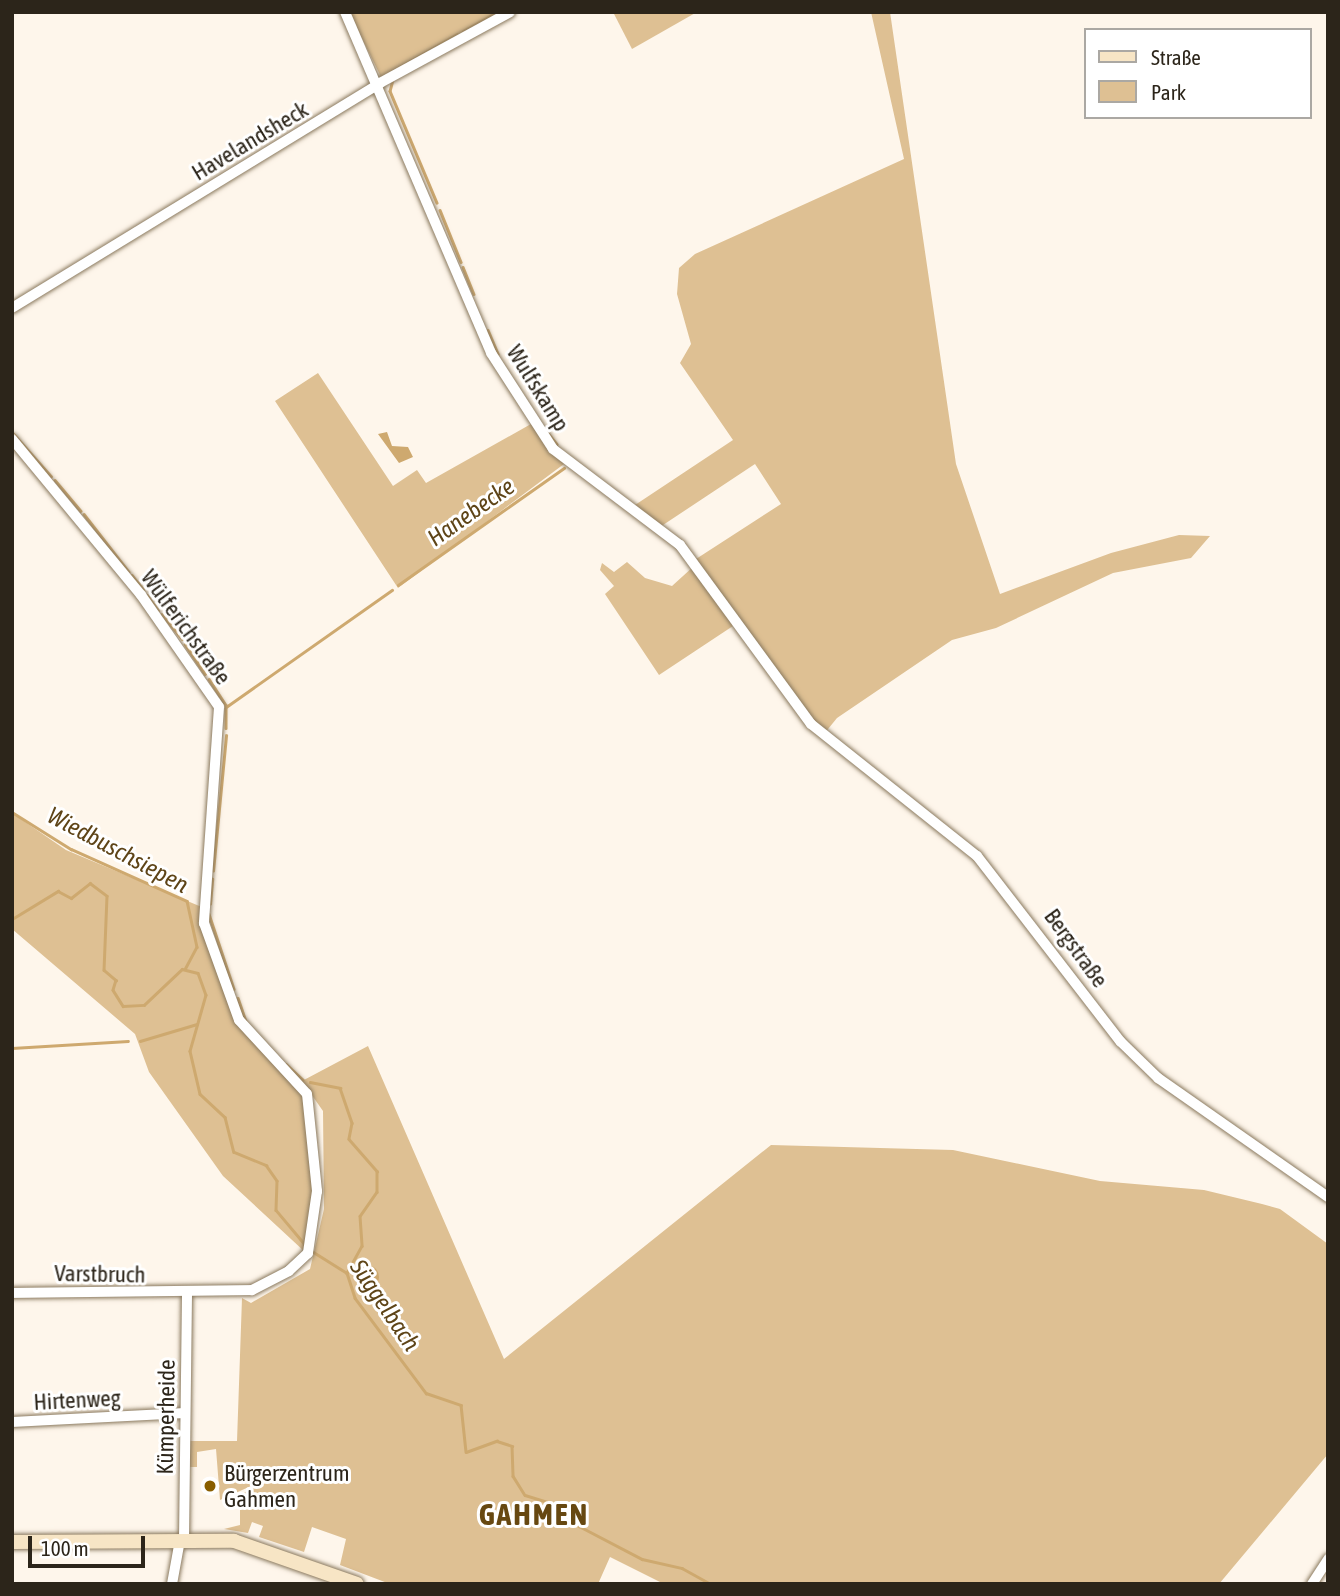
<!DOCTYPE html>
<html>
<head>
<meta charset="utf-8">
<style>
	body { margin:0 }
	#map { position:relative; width:1340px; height:1596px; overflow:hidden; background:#fef6eb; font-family:"Asap Condensed",sans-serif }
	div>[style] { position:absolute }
	.green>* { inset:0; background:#dec093 }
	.water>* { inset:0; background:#cea96f }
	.round { border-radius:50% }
	.stream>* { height:2.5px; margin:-1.25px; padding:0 1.25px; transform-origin:1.25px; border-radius:1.25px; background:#cea96f }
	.roads { filter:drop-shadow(0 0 2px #8a795e) drop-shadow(0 0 2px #8a795e) }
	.street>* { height:10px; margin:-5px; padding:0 5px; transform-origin:5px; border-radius:5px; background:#fff }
	.secondary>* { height:14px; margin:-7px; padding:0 7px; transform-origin:7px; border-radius:7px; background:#f7e5c5 }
	.dots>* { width:19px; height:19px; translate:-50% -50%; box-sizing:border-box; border:4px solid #fff; border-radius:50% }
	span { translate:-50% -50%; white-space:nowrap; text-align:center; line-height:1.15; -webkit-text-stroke:6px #fff; paint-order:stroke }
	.street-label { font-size:23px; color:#2c251a }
	.poi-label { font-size:23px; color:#2c251a }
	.left { translate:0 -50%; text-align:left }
	.water-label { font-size:24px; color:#5e4417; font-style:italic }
	.district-label { font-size:30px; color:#674811; font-weight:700; letter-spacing:2px }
	.frame { position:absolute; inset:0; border:14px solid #2c251a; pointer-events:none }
	.legend { position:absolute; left:1084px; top:28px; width:228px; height:91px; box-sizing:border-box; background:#fff; border:2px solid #aba8a3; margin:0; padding:9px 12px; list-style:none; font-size:21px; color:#2c251a }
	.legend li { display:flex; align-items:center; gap:14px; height:35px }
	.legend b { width:35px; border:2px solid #aba8a3 }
	.scale { position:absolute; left:28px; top:1536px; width:117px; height:32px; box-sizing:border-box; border:4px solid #2c251a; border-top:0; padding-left:9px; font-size:21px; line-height:24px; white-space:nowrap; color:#2c251a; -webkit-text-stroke:5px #fff; paint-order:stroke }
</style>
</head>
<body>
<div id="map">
	<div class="green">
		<i style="clip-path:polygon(349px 12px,509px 12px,382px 79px)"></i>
		<i style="clip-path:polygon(613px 12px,697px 12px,632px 49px)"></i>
		<i style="clip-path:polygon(871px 12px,890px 12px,956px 464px,1000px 594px,1111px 553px,1179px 535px,1210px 536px,1191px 558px,1113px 573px,996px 628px,952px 640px,837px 718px,824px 734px,696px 559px,781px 504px,755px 464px,660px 527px,632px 507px,733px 440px,680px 363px,691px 344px,677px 294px,679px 268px,695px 254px,904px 159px)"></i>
		<i style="clip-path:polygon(318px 373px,393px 486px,417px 470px,426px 483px,531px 424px,564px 464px,398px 588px,275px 401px)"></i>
		<i style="clip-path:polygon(627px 562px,645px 578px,672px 586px,694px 566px,736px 624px,659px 675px,605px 594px,614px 586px,600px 570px,602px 563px,614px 572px)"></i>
		<i style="clip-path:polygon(12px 813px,66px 850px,204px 908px,238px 1020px,312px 1106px,315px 1211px,305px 1252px,223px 1176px,149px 1072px,135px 1034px,12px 929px)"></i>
		<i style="clip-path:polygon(368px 1046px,504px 1359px,771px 1145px,953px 1150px,1100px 1181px,1204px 1190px,1262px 1204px,1280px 1209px,1328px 1244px,1328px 1454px,1219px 1584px,664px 1584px,610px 1557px,598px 1584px,390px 1584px,340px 1565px,346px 1539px,312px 1527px,304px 1552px,259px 1537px,263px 1526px,252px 1522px,248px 1533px,224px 1529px,240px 1525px,240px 1505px,231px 1502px,260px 1482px,220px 1500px,216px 1449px,197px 1452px,197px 1467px,190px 1467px,190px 1441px,237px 1441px,242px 1298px,251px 1303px,310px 1269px,324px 1209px,323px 1111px,302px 1081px)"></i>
	</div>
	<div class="water">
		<i style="clip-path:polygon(387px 432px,392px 446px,408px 447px,413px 457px,399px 463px,378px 434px)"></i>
		<i class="round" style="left:355px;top:1265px;width:24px;height:24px"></i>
	</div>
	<div class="stream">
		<i style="left:463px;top:31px;width:39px;rotate:-29deg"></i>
		<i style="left:389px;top:73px;width:78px;rotate:-29.8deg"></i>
		<i style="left:393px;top:80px;width:11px;rotate:105deg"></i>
		<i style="left:390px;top:91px;width:121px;rotate:67.2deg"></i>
		<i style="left:440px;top:210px;width:56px;rotate:68deg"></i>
		<i style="left:463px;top:267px;width:29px;rotate:68deg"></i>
		<i style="left:488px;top:330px;width:26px;rotate:67deg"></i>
		<i style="left:12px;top:432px;width:59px;rotate:48.4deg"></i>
		<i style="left:548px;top:433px;width:14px;rotate:51deg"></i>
		<i style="left:55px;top:480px;width:40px;rotate:50deg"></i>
		<i style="left:84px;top:514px;width:73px;rotate:52.2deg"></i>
		<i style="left:132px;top:575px;width:18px;rotate:52deg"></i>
		<i style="left:398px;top:585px;width:203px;rotate:-35.2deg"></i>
		<i style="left:147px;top:595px;width:19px;rotate:54deg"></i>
		<i style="left:162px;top:614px;width:32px;rotate:51deg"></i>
		<i style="left:185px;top:644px;width:36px;rotate:56deg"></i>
		<i style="left:209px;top:679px;width:31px;rotate:57deg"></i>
		<i style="left:226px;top:705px;width:23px;rotate:90deg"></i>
		<i style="left:226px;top:707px;width:203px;rotate:-35.2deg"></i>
		<i style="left:12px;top:812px;width:70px;rotate:32.1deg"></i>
		<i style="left:71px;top:849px;width:127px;rotate:24.1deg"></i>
		<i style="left:187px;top:901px;width:47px;rotate:77.7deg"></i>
		<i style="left:197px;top:947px;width:24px;rotate:118deg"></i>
		<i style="left:213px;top:871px;width:136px;rotate:-84.5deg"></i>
		<i style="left:12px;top:879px;width:9px;rotate:90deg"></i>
		<i style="left:210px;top:904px;width:25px;rotate:-85deg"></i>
		<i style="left:209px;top:914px;width:79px;rotate:71.6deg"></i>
		<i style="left:12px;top:919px;width:54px;rotate:-31.3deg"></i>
		<i style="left:58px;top:891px;width:15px;rotate:28deg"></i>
		<i style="left:71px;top:898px;width:24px;rotate:-38deg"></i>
		<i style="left:90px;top:883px;width:21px;rotate:37deg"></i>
		<i style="left:107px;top:896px;width:74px;rotate:92.3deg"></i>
		<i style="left:104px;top:970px;width:16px;rotate:40deg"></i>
		<i style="left:116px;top:980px;width:10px;rotate:107deg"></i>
		<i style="left:113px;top:990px;width:19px;rotate:58deg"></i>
		<i style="left:123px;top:1006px;width:21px;rotate:-3deg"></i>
		<i style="left:144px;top:1005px;width:52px;rotate:-43.5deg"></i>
		<i style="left:182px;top:969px;width:16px;rotate:14deg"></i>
		<i style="left:198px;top:973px;width:23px;rotate:70deg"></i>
		<i style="left:206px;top:995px;width:58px;rotate:105.9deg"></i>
		<i style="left:190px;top:1051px;width:44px;rotate:76.9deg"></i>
		<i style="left:200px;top:1094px;width:34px;rotate:43deg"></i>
		<i style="left:225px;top:1117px;width:36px;rotate:76deg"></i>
		<i style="left:234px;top:1152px;width:35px;rotate:22deg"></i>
		<i style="left:266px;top:1165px;width:19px;rotate:55deg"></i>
		<i style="left:277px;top:1181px;width:29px;rotate:92deg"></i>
		<i style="left:276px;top:1210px;width:48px;rotate:50deg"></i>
		<i style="left:238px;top:998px;width:24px;rotate:71deg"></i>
		<i style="left:140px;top:1041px;width:59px;rotate:-16.6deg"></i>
		<i style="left:12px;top:1048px;width:116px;rotate:-3.5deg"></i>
		<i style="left:286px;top:1064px;width:23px;rotate:43deg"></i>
		<i style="left:310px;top:1082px;width:31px;rotate:11deg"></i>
		<i style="left:340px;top:1088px;width:37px;rotate:71deg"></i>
		<i style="left:352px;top:1123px;width:16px;rotate:101deg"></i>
		<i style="left:349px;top:1139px;width:43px;rotate:48.8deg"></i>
		<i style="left:377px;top:1171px;width:21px;rotate:90deg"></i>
		<i style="left:377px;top:1192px;width:29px;rotate:125deg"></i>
		<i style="left:360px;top:1216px;width:30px;rotate:86deg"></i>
		<i style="left:362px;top:1246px;width:31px;rotate:119deg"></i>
		<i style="left:312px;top:1251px;width:41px;rotate:32.2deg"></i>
		<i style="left:347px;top:1273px;width:26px;rotate:72deg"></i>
		<i style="left:355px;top:1298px;width:119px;rotate:53.2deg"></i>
		<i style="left:426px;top:1393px;width:37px;rotate:19deg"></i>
		<i style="left:461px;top:1405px;width:47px;rotate:83.9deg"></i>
		<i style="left:466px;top:1452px;width:33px;rotate:-20deg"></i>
		<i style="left:497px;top:1441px;width:16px;rotate:18deg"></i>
		<i style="left:512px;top:1446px;width:30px;rotate:88deg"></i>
		<i style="left:513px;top:1476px;width:22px;rotate:58deg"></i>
		<i style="left:525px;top:1495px;width:34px;rotate:17deg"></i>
		<i style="left:558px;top:1505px;width:30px;rotate:45deg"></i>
		<i style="left:579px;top:1526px;width:71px;rotate:27.6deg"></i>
		<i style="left:642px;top:1559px;width:41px;rotate:12.7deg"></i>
		<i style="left:682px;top:1568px;width:33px;rotate:29deg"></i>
	</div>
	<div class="roads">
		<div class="street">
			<i style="left:345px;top:12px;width:371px;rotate:66.8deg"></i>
			<i style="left:491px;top:353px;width:114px;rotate:57.1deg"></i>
			<i style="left:553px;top:449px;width:159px;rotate:37.1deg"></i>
			<i style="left:680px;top:545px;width:222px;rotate:53.8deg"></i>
			<i style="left:811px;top:724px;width:212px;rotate:38.5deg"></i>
			<i style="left:977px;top:856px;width:235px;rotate:52.3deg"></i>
			<i style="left:1121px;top:1042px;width:52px;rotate:44.2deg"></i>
			<i style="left:1158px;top:1078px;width:208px;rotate:35deg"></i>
			<i style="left:12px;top:308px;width:431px;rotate:-31.4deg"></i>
			<i style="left:380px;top:83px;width:148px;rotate:-28.6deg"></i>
			<i style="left:12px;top:439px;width:202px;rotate:50.4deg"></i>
			<i style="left:141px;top:595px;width:136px;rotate:55.1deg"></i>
			<i style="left:219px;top:707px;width:217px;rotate:94deg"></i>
			<i style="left:204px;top:923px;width:103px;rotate:70.2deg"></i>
			<i style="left:239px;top:1020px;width:100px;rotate:47.4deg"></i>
			<i style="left:307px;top:1094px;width:98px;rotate:84.1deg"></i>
			<i style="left:317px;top:1191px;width:63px;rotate:98.3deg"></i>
			<i style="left:308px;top:1253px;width:26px;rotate:137deg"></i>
			<i style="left:289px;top:1271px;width:42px;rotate:152.8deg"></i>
			<i style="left:252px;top:1290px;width:240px;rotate:179.3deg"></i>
			<i style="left:12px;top:1422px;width:173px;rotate:-3deg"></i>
			<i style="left:184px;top:1540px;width:246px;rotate:-89.3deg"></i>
			<i style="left:172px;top:1584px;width:45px;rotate:-79.7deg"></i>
			<i style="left:1312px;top:1584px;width:30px;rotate:-57deg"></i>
		</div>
		<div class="secondary">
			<i style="left:12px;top:1542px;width:222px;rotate:-0.3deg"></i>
			<i style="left:234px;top:1541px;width:130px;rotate:19.3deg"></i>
		</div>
	</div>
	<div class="dots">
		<i style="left:210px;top:1486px;background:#895e00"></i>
	</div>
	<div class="street-label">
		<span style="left:250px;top:141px;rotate:-31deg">Havelandsheck</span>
		<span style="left:538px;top:388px;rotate:58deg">Wulfskamp</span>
		<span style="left:186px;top:627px;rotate:54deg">Wülferichstraße</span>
		<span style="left:1076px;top:948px;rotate:54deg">Bergstraße</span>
		<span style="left:100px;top:1274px;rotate:1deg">Varstbruch</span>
		<span style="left:77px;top:1400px;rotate:-3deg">Hirtenweg</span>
		<span style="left:166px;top:1417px;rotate:-89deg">Kümperheide</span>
	</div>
	<div class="poi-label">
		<span class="left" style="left:224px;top:1486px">Bürgerzentrum<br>Gahmen</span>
	</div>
	<div class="water-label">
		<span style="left:471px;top:512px;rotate:-35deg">Hanebecke</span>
		<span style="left:118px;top:850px;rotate:28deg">Wiedbuschsiepen</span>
		<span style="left:385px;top:1305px;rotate:56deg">Süggelbach</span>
	</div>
	<div class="district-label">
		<span style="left:534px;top:1514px">GAHMEN</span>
	</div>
	<div class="frame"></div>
	<ul class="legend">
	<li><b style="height:9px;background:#f7e5c5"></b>Straße</li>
	<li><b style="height:19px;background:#dec093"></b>Park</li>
	</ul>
	<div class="scale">100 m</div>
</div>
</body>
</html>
